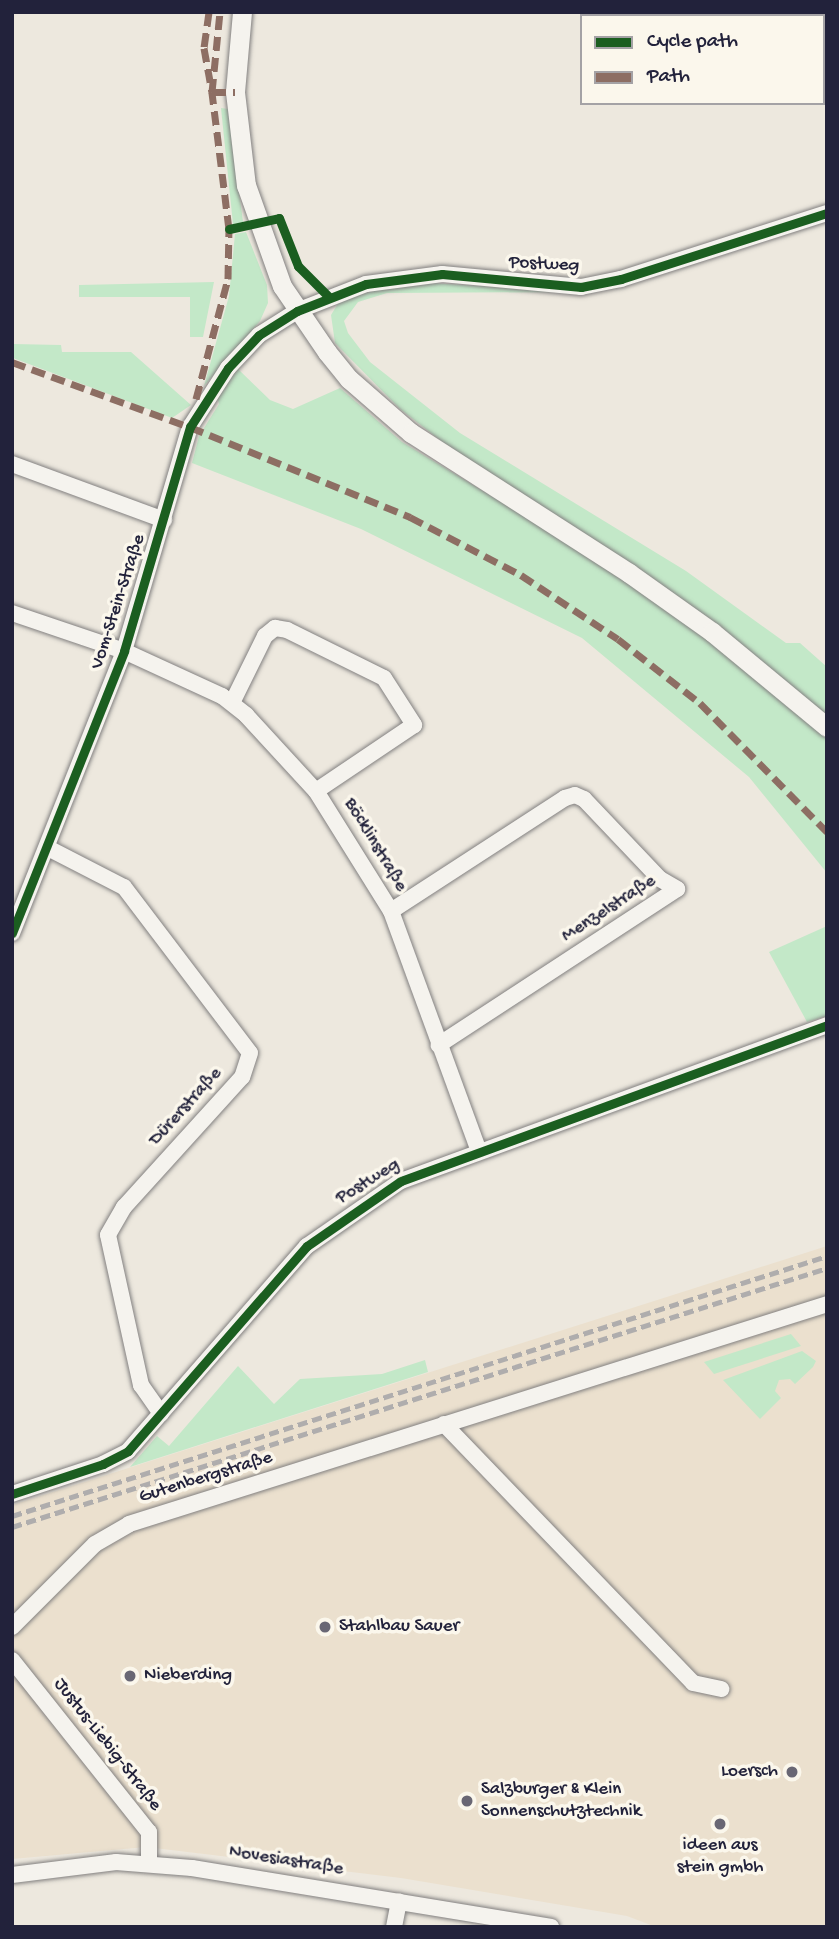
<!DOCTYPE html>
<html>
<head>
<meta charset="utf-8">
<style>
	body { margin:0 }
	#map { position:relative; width:839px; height:1939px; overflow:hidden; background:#ede8de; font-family:"Gochi Hand",sans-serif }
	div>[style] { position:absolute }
	.built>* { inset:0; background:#ebe0ce }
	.green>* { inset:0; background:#c3e8c8 }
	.roads { filter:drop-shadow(0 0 2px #828080) drop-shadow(0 0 2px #828080) }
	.minor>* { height:16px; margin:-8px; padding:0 8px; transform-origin:8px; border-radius:8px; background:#f5f3ee }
	.tertiary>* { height:19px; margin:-9.5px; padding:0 9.5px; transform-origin:9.5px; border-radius:9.5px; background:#f5f3ee }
	.rail>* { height:5px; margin-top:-2.5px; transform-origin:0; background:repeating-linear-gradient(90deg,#afadad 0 10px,transparent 0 15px) }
	.quiet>* { height:7px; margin-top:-3.5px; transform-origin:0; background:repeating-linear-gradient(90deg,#8d6e63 0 14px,transparent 0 21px) }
	.cycleway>* { height:9px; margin:-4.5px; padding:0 4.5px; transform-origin:4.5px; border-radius:4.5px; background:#1b5e20 }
	.dots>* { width:19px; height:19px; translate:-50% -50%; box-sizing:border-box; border:4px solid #fbf7ec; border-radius:50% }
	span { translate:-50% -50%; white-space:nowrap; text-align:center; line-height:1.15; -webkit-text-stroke:7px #fbf7ec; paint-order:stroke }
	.street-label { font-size:19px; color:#22223b }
	.poi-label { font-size:19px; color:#22223b }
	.left { translate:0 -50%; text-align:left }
	.right { translate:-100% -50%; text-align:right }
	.frame { position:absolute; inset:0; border:14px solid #22223b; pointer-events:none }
	.legend { position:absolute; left:580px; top:14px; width:245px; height:91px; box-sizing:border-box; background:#fbf7ec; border:2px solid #a4a2a5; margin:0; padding:9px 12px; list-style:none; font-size:21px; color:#22223b }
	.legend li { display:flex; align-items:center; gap:14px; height:35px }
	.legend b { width:35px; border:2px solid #a4a2a5 }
</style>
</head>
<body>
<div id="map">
	<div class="built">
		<i style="clip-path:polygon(827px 1246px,827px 1927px,656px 1927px,627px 1916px,401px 1878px,146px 1847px,12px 1859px,12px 1505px)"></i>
	</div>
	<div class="green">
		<i style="clip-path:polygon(221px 108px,228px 109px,243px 222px,233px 224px)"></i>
		<i style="clip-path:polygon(246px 232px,267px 285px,268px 303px,260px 321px,204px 386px,229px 296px,235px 234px)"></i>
		<i style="clip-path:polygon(214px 282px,203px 337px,190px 337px,190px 297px,79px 297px,79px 285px)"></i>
		<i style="clip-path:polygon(431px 283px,582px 292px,387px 293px,358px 302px,344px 321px,348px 333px,370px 362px,460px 433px,686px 571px,786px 643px,800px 643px,827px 667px,827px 716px,718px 625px,445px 444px,400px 409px,335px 343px,331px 315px,339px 302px,384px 287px)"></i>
		<i style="clip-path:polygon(13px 344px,61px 345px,62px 352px,131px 352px,191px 405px,172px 418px,13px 358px)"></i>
		<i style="clip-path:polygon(238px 369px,270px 400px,293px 409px,340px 388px,402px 442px,579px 549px,702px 635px,788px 704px,827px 738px,827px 873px,749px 777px,582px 638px,361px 529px,192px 463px,199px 436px,219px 404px,217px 397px)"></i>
		<i style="clip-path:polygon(827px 926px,827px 1016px,807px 1022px,769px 952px)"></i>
		<i style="clip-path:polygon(791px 1334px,801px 1346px,714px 1374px,704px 1362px)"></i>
		<i style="clip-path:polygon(802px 1351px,816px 1361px,813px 1367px,795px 1384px,790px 1379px,779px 1380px,775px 1391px,781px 1398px,760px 1419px,723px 1380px)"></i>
		<i style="clip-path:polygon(425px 1360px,428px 1372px,130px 1467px,157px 1436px,169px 1446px,238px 1366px,274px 1404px,300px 1379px,382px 1374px)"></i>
	</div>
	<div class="roads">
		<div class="minor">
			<i style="left:12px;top:464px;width:162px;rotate:20.2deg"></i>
			<i style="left:12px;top:613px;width:118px;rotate:18.7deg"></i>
			<i style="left:124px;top:651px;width:108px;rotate:24.7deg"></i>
			<i style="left:222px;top:696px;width:31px;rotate:38deg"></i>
			<i style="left:246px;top:715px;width:103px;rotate:47.4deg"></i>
			<i style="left:316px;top:791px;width:142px;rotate:58deg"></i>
			<i style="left:391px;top:911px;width:253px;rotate:69.9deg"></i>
			<i style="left:232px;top:703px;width:75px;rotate:-63.8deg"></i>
			<i style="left:265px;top:636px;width:13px;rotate:-39deg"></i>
			<i style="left:275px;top:628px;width:12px;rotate:9deg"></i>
			<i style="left:287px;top:630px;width:108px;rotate:26.3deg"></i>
			<i style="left:384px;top:678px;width:56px;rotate:57.4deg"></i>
			<i style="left:414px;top:725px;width:118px;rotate:146deg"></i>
			<i style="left:48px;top:848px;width:85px;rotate:27.2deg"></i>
			<i style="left:124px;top:887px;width:208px;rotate:52.8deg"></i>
			<i style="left:250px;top:1053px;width:25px;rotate:108deg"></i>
			<i style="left:242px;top:1077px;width:176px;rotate:132.2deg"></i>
			<i style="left:124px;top:1207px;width:32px;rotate:120deg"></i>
			<i style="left:108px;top:1235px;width:154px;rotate:77.6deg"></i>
			<i style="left:141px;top:1385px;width:35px;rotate:55deg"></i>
			<i style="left:391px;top:911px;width:207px;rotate:-33deg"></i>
			<i style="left:565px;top:798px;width:10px;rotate:-17deg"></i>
			<i style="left:575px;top:795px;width:10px;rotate:24deg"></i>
			<i style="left:584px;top:799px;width:110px;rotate:46.5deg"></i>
			<i style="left:660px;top:879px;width:20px;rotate:30deg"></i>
			<i style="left:677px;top:889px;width:285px;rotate:146.8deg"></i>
			<i style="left:12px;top:933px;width:303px;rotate:-68.3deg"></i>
			<i style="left:124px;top:651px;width:234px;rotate:-73.6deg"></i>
			<i style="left:190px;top:427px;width:70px;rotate:-57.2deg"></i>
			<i style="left:228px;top:368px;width:45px;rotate:-46.8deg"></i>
			<i style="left:259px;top:335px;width:45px;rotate:-32.3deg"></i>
			<i style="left:297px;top:311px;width:74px;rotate:-21.4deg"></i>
			<i style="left:366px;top:284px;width:77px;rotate:-7.5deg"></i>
			<i style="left:442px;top:274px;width:140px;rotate:5.3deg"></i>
			<i style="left:581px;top:287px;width:41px;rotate:-11.3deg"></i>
			<i style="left:621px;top:279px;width:216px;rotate:-17.8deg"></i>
			<i style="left:444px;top:1424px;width:359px;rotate:46.1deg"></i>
			<i style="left:693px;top:1683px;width:29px;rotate:12deg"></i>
			<i style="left:12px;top:1494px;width:96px;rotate:-18.2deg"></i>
			<i style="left:103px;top:1464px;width:28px;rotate:-27deg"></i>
			<i style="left:128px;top:1451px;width:272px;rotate:-48.9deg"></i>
			<i style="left:307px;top:1246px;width:114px;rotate:-34.7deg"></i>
			<i style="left:401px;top:1181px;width:454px;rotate:-20.1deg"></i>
			<i style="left:12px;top:1627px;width:117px;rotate:-45deg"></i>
			<i style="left:95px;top:1544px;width:39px;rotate:-30deg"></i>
			<i style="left:129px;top:1524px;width:732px;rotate:-17.49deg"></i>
			<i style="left:12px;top:1660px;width:220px;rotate:51.5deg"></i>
			<i style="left:149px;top:1832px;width:32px;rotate:90deg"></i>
			<i style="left:12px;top:1875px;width:105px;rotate:-7.1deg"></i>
			<i style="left:116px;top:1862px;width:76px;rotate:4.5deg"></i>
			<i style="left:192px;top:1868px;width:364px;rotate:9.3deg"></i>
			<i style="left:394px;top:1927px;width:26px;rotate:-79deg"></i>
		</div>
		<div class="tertiary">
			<i style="left:242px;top:12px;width:80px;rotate:95deg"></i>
			<i style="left:235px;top:92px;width:94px;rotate:83.3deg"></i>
			<i style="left:246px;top:185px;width:107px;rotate:70.4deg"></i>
			<i style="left:282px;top:286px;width:80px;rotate:55.7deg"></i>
			<i style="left:327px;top:352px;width:35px;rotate:51deg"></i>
			<i style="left:349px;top:379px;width:82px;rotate:41.1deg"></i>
			<i style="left:411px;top:433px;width:259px;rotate:32.7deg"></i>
			<i style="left:629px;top:573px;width:102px;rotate:35.4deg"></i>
			<i style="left:712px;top:632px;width:149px;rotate:39.6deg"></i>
		</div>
	</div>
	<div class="rail">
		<i style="left:12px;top:1516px;width:855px;rotate:-17.69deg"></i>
		<i style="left:12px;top:1527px;width:855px;rotate:-17.63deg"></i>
	</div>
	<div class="quiet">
		<i style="left:209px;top:12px;width:36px;rotate:98deg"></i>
		<i style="left:204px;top:48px;width:45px;rotate:79.7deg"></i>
		<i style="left:212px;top:92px;width:23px"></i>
		<i style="left:12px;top:362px;width:189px;rotate:20.1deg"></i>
		<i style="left:190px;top:427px;width:238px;rotate:22.2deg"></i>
		<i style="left:410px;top:517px;width:125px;rotate:27.6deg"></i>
		<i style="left:521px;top:575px;width:116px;rotate:33.4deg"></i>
		<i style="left:618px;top:639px;width:104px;rotate:38deg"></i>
		<i style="left:700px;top:703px;width:181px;rotate:45.4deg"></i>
		<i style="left:196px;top:399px;width:124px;rotate:-75.1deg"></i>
		<i style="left:228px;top:279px;width:50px;rotate:-88.9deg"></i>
		<i style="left:229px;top:229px;width:138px;rotate:-97.1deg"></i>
		<i style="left:212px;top:92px;width:80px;rotate:-84.3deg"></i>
	</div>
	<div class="cycleway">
		<i style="left:229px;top:229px;width:51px;rotate:-12.4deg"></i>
		<i style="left:279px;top:218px;width:52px;rotate:68.4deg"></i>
		<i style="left:298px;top:266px;width:42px;rotate:45deg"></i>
		<i style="left:12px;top:933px;width:303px;rotate:-68.3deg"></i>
		<i style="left:124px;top:651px;width:234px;rotate:-73.6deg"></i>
		<i style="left:190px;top:427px;width:70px;rotate:-57.2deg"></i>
		<i style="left:228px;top:368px;width:45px;rotate:-46.8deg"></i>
		<i style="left:259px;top:335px;width:45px;rotate:-32.3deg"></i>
		<i style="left:297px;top:311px;width:74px;rotate:-21.4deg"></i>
		<i style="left:366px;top:284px;width:77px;rotate:-7.5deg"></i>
		<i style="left:442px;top:274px;width:140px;rotate:5.3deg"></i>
		<i style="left:581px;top:287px;width:41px;rotate:-11.3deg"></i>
		<i style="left:621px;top:279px;width:216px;rotate:-17.8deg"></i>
		<i style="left:12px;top:1494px;width:96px;rotate:-18.2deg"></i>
		<i style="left:103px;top:1464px;width:28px;rotate:-27deg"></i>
		<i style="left:128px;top:1451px;width:272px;rotate:-48.9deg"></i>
		<i style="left:307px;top:1246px;width:114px;rotate:-34.7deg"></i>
		<i style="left:401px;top:1181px;width:454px;rotate:-20.1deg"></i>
	</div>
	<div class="dots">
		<i style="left:325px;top:1627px;background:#696774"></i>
		<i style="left:130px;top:1676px;background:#696774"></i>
		<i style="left:792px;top:1772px;background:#696774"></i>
		<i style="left:467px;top:1801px;background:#696774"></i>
		<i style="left:720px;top:1824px;background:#696774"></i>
	</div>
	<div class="street-label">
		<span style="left:544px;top:265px;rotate:3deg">Postweg</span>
		<span style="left:119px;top:602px;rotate:-72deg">Vom-Stein-Straße</span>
		<span style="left:375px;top:845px;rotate:59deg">Böcklinstraße</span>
		<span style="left:609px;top:909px;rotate:-33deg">Menzelstraße</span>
		<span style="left:186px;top:1107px;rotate:-48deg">Dürerstraße</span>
		<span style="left:368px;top:1182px;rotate:-32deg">Postweg</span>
		<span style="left:206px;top:1478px;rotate:-17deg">Gutenbergstraße</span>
		<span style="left:107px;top:1745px;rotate:52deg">Justus-Liebig-Straße</span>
		<span style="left:286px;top:1861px;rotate:9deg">Novesiastraße</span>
	</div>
	<div class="poi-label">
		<span class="left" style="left:339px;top:1627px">Stahlbau Sauer</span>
		<span class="left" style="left:144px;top:1676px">Nieberding</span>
		<span class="right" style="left:778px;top:1772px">Loersch</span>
		<span class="left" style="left:481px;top:1801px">Salzburger &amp; Klein<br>Sonnenschutztechnik</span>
		<span style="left:720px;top:1857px">ideen aus<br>stein gmbh</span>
	</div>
	<div class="frame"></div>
	<ul class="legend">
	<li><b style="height:9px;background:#1b5e20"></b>Cycle path</li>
	<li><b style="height:9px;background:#8d6e63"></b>Path</li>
	</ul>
</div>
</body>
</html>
